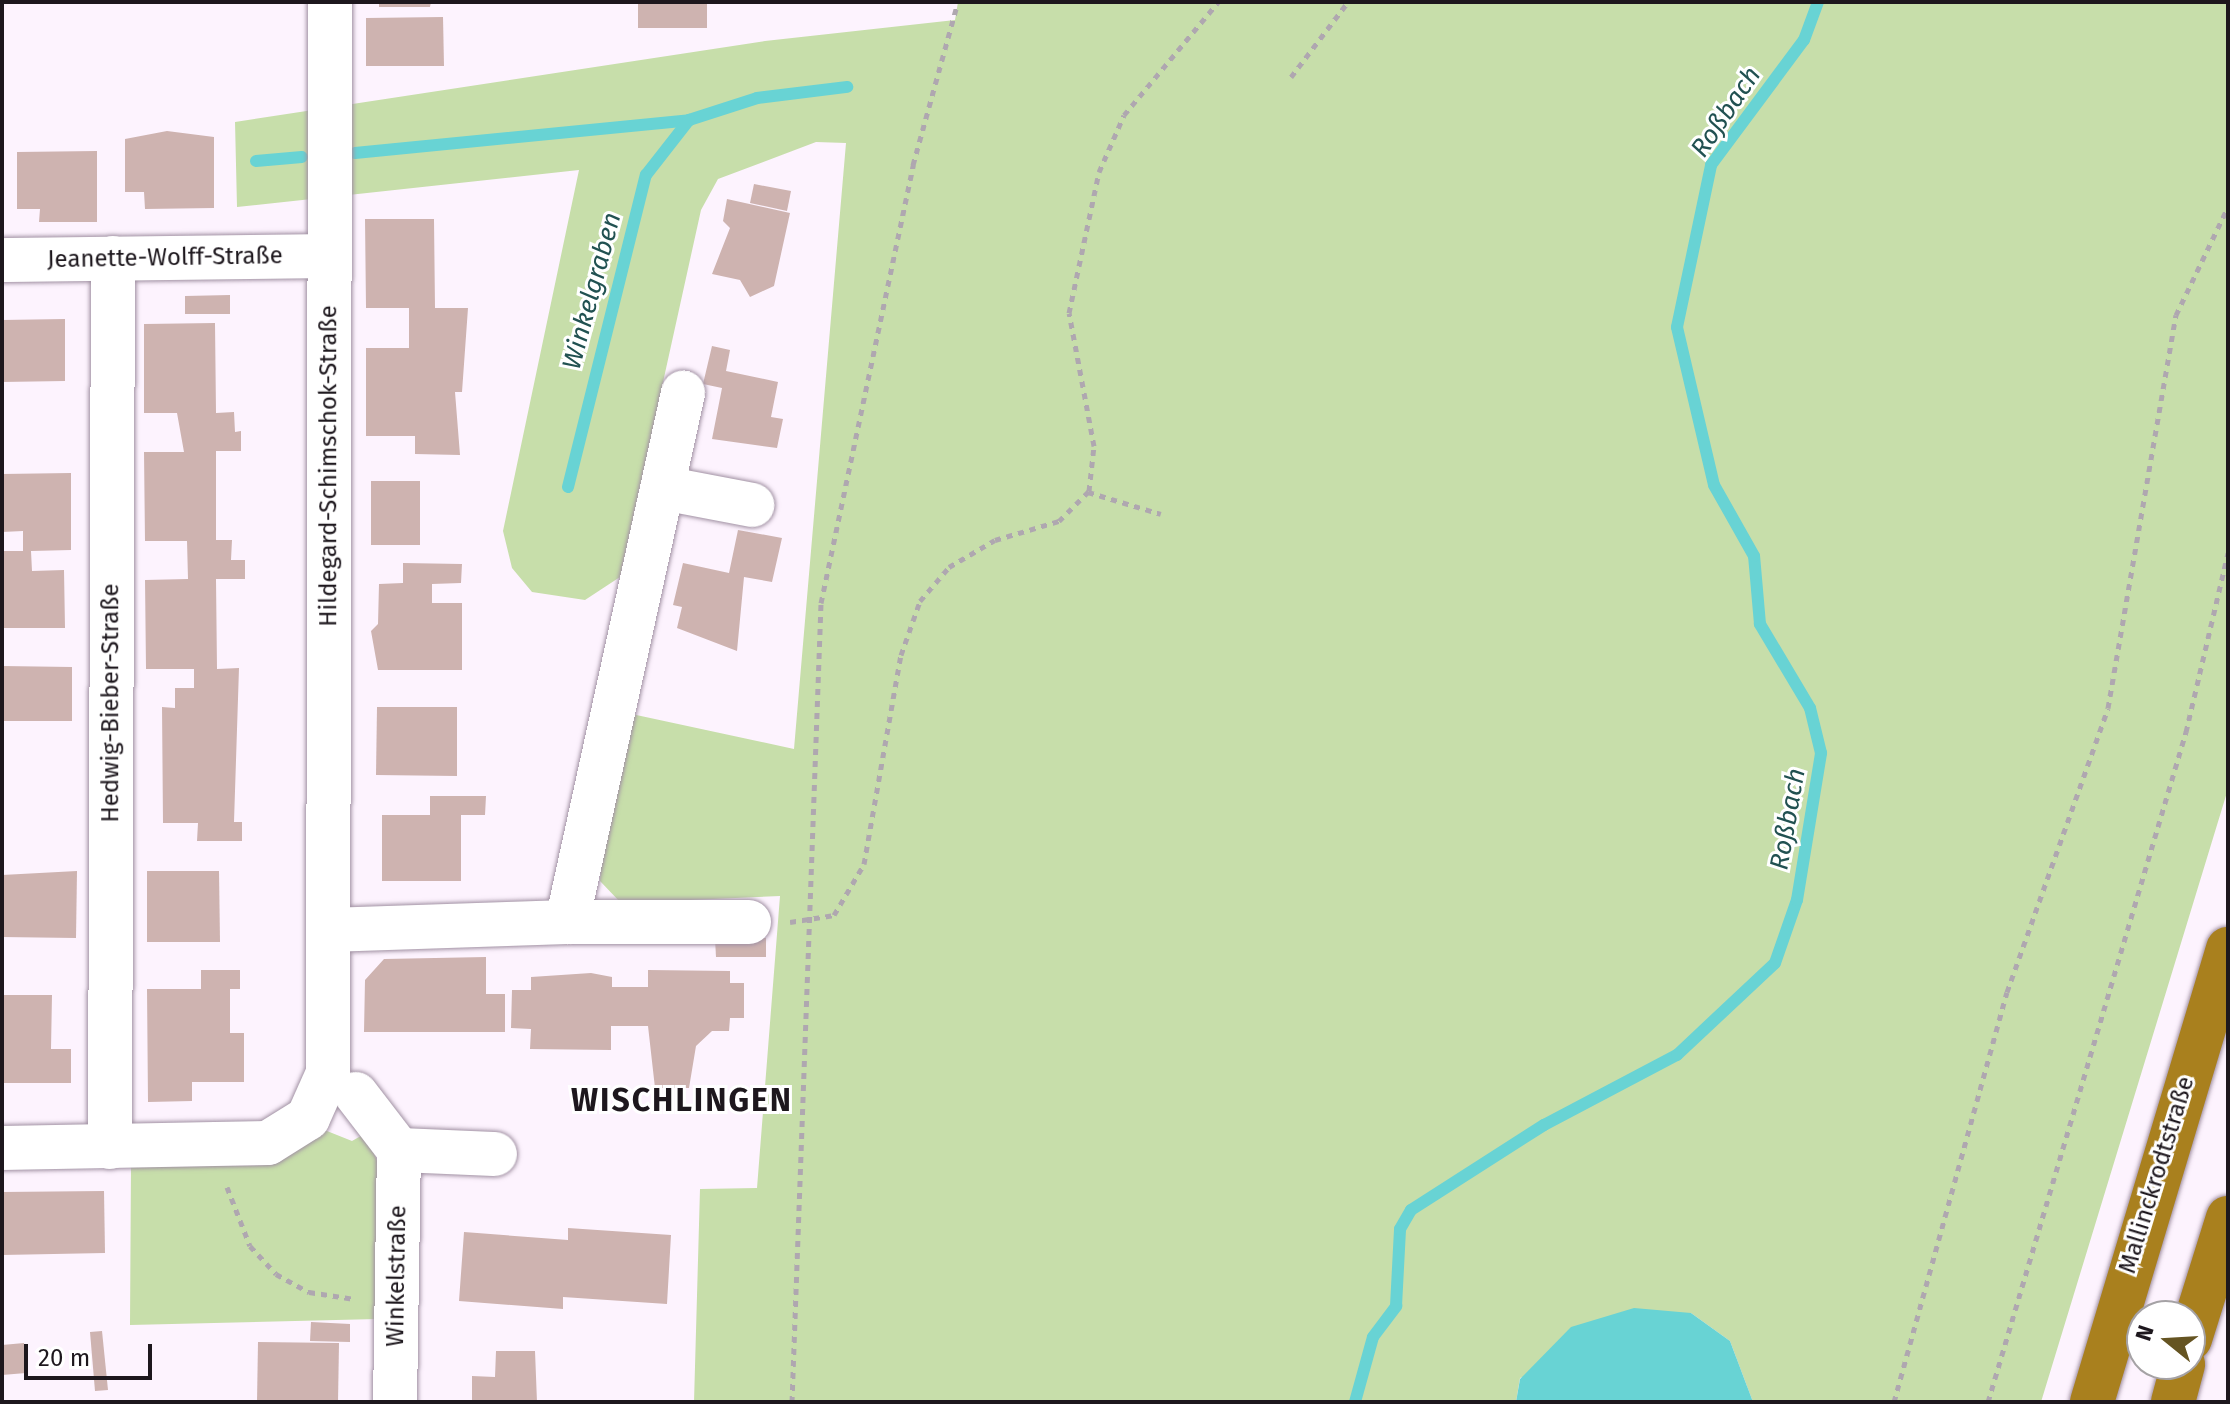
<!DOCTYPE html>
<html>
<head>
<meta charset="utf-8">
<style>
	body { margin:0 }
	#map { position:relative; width:2230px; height:1404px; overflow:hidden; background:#fdf3fe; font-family:"Fira Sans",sans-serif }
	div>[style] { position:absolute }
	.green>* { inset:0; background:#c7deaa }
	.water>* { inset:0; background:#68d3d4 }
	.stream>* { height:12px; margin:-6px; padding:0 6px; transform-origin:6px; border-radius:6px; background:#68d3d4 }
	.building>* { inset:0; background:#ceb3b0 }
	.path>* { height:5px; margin-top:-2.5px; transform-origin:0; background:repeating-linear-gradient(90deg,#afa7b0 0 6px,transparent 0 12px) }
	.roads { filter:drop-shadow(0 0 2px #a191a3) drop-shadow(0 0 2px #a191a3) }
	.minor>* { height:44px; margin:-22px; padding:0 22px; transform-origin:22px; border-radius:22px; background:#fff }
	.highway>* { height:44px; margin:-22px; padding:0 22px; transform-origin:22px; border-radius:22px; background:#a9801e }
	span { translate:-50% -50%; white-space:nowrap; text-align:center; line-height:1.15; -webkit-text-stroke:6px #fff; paint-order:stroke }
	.street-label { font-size:24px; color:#1d171d }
	.water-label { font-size:26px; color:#215151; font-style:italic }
	.district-label { font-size:32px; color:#1d171d; font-weight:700; letter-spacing:2px }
	.frame { position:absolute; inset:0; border:4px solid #1d171d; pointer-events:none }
	.north { position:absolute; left:2126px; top:1300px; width:80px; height:80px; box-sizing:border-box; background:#fff; border:2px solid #a5a2a5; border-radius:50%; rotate:288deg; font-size:22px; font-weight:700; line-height:32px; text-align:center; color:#1d171d }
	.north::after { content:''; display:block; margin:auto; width:28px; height:36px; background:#655422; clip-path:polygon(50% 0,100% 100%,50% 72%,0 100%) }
	.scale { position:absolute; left:24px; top:1344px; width:128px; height:36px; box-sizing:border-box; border:4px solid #1d171d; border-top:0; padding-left:10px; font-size:24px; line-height:28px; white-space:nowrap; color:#1d171d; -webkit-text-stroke:6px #fff; paint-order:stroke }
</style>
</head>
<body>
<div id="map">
	<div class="green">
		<i style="clip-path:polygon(958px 2px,2228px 2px,2228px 789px,2041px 1402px,1753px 1402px,1730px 1341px,1691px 1313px,1520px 1378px,1516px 1402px,694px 1402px,700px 1189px,757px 1188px,780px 896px,621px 903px,600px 881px,603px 828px,627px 713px,794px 749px,846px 143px,816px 142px,718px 179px,701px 210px,620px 577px,585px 600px,532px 592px,512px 568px,503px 531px,579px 170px,237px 207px,235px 122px,765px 41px,955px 20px)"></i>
		<i style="clip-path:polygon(322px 1129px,352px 1141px,366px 1133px,379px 1166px,377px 1319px,130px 1325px,131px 1167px,270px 1165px)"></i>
	</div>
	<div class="water">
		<i style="clip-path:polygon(1634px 1308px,1691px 1313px,1730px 1341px,1753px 1402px,1516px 1402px,1520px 1379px,1571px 1327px)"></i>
	</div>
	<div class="stream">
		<i style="left:355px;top:153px;width:336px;rotate:-5.6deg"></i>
		<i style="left:689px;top:120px;width:71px;rotate:-17.9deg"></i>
		<i style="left:757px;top:98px;width:91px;rotate:-7deg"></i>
		<i style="left:256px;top:161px;width:46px;rotate:-5deg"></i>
		<i style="left:568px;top:487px;width:322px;rotate:-76deg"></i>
		<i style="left:646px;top:175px;width:70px;rotate:-52deg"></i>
		<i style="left:1355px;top:1402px;width:67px;rotate:-74.5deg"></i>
		<i style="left:1373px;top:1337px;width:39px;rotate:-53deg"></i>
		<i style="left:1396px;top:1306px;width:77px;rotate:-87deg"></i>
		<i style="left:1400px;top:1229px;width:22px;rotate:-60deg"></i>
		<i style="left:1411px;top:1210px;width:158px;rotate:-32.6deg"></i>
		<i style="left:1544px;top:1125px;width:150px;rotate:-27.8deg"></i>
		<i style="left:1677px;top:1055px;width:134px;rotate:-43.2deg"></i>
		<i style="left:1775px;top:963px;width:67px;rotate:-70.8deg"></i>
		<i style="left:1797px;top:900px;width:149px;rotate:-80.7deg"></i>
		<i style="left:1821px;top:753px;width:46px;rotate:-103.7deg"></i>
		<i style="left:1810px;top:708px;width:98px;rotate:-120.8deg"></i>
		<i style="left:1760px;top:624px;width:68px;rotate:-95deg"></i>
		<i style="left:1754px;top:556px;width:81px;rotate:-119.4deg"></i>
		<i style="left:1714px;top:485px;width:162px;rotate:-103.2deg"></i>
		<i style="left:1677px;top:327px;width:166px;rotate:-78.1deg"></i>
		<i style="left:1711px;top:165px;width:156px;rotate:-53.4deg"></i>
		<i style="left:1804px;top:40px;width:40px;rotate:-69.8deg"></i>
	</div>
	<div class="building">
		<i style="clip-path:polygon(379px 2px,431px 2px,430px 7px,379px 7px)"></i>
		<i style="clip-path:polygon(638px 2px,707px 2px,707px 28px,638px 28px)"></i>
		<i style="clip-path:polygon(443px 17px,444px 66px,366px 66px,366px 18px)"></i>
		<i style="clip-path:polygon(167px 131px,214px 137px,214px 208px,145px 209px,144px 192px,125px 192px,125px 139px)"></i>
		<i style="clip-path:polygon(97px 151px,97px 222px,39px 222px,40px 209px,17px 209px,17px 152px)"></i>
		<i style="clip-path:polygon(754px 184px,791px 191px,787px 211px,750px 203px)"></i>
		<i style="clip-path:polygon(727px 199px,790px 213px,774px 286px,750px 297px,740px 280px,712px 274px,730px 228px,723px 221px)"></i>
		<i style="clip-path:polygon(365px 219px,434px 219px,435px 308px,468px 308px,462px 392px,455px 392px,460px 455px,415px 454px,415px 436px,366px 436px,366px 348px,409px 348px,409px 308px,366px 308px)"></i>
		<i style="clip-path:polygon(230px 295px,230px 314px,185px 314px,185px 296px)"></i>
		<i style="clip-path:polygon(65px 319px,65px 381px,2px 382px,2px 320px)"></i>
		<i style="clip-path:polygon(215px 323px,216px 413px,234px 412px,235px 432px,241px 431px,241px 451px,216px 451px,216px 540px,232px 540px,231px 560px,245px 560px,245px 579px,216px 579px,217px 669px,239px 668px,234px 822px,242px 822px,242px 841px,197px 841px,198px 823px,163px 823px,162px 707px,175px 708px,175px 688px,194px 688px,194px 669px,146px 669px,145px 580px,188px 579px,187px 541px,145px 541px,144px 452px,184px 452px,177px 413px,144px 413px,144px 324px)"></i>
		<i style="clip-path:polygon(712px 346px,730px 350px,726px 371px,778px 382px,771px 417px,783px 419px,777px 448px,712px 439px,722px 388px,703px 384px)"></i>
		<i style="clip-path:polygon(71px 473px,71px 550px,31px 551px,32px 571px,64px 570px,65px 628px,2px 628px,2px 551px,23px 551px,23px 531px,2px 532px,2px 474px)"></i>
		<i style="clip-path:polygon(371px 481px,420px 481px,420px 545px,371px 545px)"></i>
		<i style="clip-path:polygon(738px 530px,782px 538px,772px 582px,744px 577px,737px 651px,677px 628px,682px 607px,673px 605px,683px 563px,729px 573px)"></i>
		<i style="clip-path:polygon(403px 563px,462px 564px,461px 583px,432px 584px,432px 603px,462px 603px,462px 670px,378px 670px,371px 631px,378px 624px,379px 584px,403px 583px)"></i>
		<i style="clip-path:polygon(2px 666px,72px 667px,72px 721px,2px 721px)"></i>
		<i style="clip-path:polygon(377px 707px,457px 707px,457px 776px,376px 775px)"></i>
		<i style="clip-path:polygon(430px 796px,486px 796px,485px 815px,461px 815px,461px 881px,382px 881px,382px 815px,430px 815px)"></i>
		<i style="clip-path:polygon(77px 871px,76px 938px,2px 937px,2px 875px)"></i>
		<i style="clip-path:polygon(147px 871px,219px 871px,220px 942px,147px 942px)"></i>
		<i style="clip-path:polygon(766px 938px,766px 957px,716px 957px,715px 939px)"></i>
		<i style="clip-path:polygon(486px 957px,486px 994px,505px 994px,505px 1032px,364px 1032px,365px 980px,384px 959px)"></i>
		<i style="clip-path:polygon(201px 970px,240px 970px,240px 989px,230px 989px,230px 1033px,244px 1033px,244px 1082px,192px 1082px,192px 1101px,148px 1102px,147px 989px,201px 989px)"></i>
		<i style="clip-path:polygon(648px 970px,730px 971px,730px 983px,744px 983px,744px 1018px,730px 1018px,729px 1031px,712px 1031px,696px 1046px,689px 1088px,655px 1088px,648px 1026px,611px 1026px,611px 1050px,530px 1049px,531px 1029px,511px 1028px,512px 990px,531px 990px,531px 977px,591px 973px,612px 977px,612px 987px,648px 987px)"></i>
		<i style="clip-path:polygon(2px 995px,52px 995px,51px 1049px,71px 1049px,71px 1083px,2px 1083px)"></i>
		<i style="clip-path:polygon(104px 1191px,105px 1253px,2px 1255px,2px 1192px)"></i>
		<i style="clip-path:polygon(568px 1228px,671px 1235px,667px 1304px,563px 1297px,563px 1309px,459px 1301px,464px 1232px,568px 1240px)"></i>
		<i style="clip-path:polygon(311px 1322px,350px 1324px,350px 1342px,310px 1341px)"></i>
		<i style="clip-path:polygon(102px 1331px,108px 1390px,95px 1391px,90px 1332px)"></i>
		<i style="clip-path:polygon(258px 1342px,339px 1343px,338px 1402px,257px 1402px)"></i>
		<i style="clip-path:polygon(24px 1343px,26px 1373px,2px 1375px,2px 1345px)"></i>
		<i style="clip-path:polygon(496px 1351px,535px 1351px,537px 1402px,472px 1402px,472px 1376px,495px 1377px)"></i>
	</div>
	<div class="path">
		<i style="left:1291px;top:77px;width:94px;rotate:-52.8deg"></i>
		<i style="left:1088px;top:492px;width:76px;rotate:16.8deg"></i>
		<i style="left:790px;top:922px;width:45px;rotate:-9deg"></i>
		<i style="left:834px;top:915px;width:59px;rotate:-59.5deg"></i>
		<i style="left:864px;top:864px;width:212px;rotate:-80deg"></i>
		<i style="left:901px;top:655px;width:57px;rotate:-70.6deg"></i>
		<i style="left:920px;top:601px;width:45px;rotate:-49.5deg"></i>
		<i style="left:949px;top:567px;width:53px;rotate:-30.4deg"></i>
		<i style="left:995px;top:540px;width:67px;rotate:-16.5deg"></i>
		<i style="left:1059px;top:521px;width:42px;rotate:-45deg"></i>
		<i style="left:1089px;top:491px;width:45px;rotate:-83.7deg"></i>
		<i style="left:1094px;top:446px;width:135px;rotate:-100.6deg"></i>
		<i style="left:1069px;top:313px;width:144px;rotate:-78deg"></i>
		<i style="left:1099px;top:172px;width:62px;rotate:-66.3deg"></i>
		<i style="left:1124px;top:115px;width:147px;rotate:-50.2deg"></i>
		<i style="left:227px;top:1187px;width:63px;rotate:68.7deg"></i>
		<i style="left:250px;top:1246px;width:38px;rotate:47deg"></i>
		<i style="left:276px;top:1274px;width:38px;rotate:29deg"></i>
		<i style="left:309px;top:1292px;width:46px;rotate:8.8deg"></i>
		<i style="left:792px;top:1402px;width:800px;rotate:-87.92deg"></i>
		<i style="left:821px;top:603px;width:448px;rotate:-78.1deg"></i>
		<i style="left:913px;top:165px;width:169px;rotate:-74.6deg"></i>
		<i style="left:1894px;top:1402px;width:425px;rotate:-74.6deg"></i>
		<i style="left:2007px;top:992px;width:301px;rotate:-70.4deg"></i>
		<i style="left:2108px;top:708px;width:399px;rotate:-80.2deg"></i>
		<i style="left:2176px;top:315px;width:120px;rotate:-64.3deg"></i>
		<i style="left:1988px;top:1402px;width:699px;rotate:-73.54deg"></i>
		<i style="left:2186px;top:732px;width:184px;rotate:-76.8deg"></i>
	</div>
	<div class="roads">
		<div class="minor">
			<i style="left:2px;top:260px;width:327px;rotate:-0.7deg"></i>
			<i style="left:663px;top:488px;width:91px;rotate:10.8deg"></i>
			<i style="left:567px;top:922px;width:182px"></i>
			<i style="left:328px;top:930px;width:239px;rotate:-1.9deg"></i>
			<i style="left:567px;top:922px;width:542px;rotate:-77.63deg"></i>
			<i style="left:356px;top:1094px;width:71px;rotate:52.5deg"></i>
			<i style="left:110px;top:1147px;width:889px;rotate:-89.81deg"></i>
			<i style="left:2px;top:1148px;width:266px;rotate:-1.1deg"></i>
			<i style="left:268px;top:1143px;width:47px;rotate:-32deg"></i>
			<i style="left:308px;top:1118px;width:49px;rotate:-66deg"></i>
			<i style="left:328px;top:1073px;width:1071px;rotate:-89.89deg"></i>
			<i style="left:395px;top:1402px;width:252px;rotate:-89.1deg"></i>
			<i style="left:399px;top:1150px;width:96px;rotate:2.4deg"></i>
		</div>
		<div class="highway">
			<i style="left:2190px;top:1339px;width:127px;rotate:-72.6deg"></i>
			<i style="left:2092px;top:1402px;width:473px;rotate:-73.3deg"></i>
			<i style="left:2173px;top:1402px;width:39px;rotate:-75deg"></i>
		</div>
	</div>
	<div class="street-label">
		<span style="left:165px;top:258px;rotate:-1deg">Jeanette-Wolff-Straße</span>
		<span style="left:329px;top:466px;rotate:-90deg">Hildegard-Schimschok-Straße</span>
		<span style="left:111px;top:703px;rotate:-90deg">Hedwig-Bieber-Straße</span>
		<span style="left:2157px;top:1175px;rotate:-73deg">Mallinckrodtstraße</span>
		<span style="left:397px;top:1276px;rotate:-89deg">Winkelstraße</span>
	</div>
	<div class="water-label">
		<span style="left:1726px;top:112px;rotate:-56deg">Roßbach</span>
		<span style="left:592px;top:291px;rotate:-75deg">Winkelgraben</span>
		<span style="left:1788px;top:819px;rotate:-80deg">Roßbach</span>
	</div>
	<div class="district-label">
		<span style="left:682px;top:1100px">WISCHLINGEN</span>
	</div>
	<div class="frame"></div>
	<div class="north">N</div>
	<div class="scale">20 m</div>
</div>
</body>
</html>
